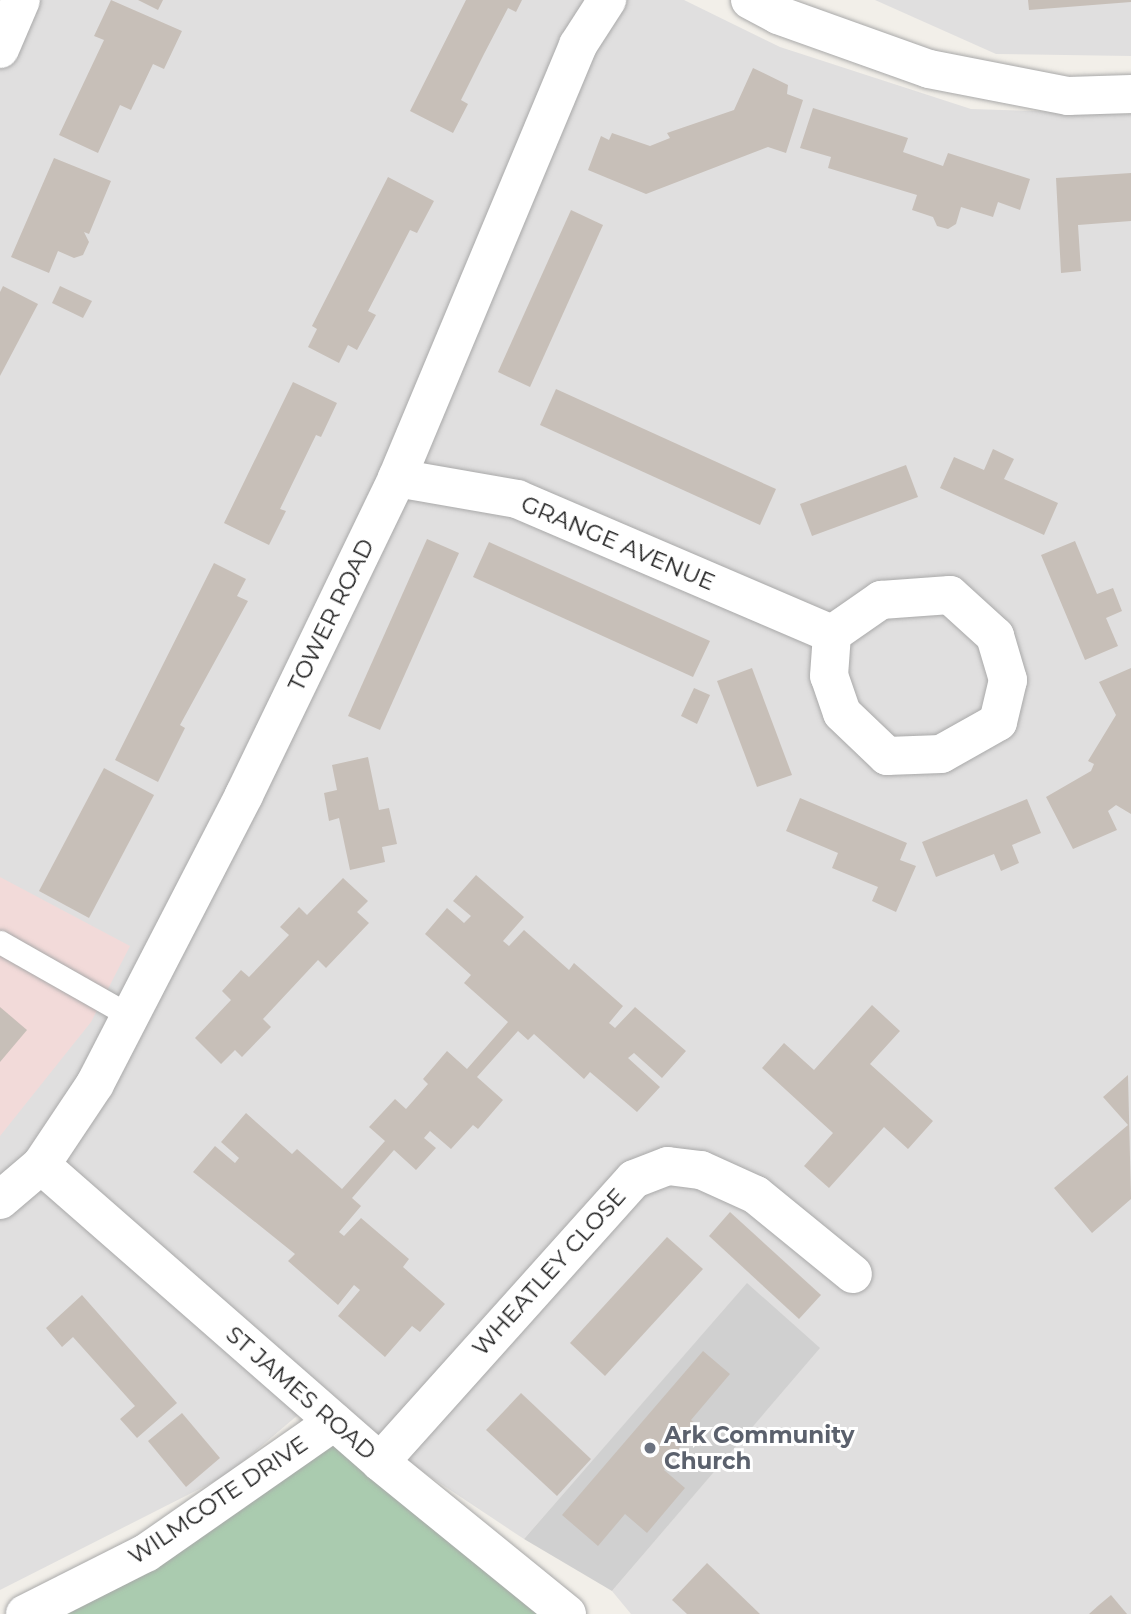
<!DOCTYPE html>
<html>
<head>
<meta charset="utf-8">
<style>
	body { margin:0 }
	#map { position:relative; width:1131px; height:1614px; overflow:hidden; background:#f2efe9; font-family:Montserrat,sans-serif }
	div>[style] { position:absolute }
	.residential>* { inset:0; background:#e0dfdf }
	.commercial>* { inset:0; background:#f2dad9 }
	.religious>* { inset:0; background:#d0d0d0 }
	.cemetery>* { inset:0; background:#aacbaf }
	.building>* { inset:0; background:#c7bfb8 }
	.roads { filter:drop-shadow(0 0 2px #a9a9a9) drop-shadow(0 0 2px #a9a9a9) }
	.lane>* { height:23px; margin:-11.5px; padding:0 11.5px; transform-origin:11.5px; border-radius:11.5px; background:#fff }
	.street>* { height:38px; margin:-19px; padding:0 19px; transform-origin:19px; border-radius:19px; background:#fff }
	.dots>* { width:19px; height:19px; translate:-50% -50%; box-sizing:border-box; border:4px solid #fff; border-radius:50% }
	span { translate:-50% -50%; white-space:nowrap; text-align:center; line-height:1.15; -webkit-text-stroke:6px #fff; paint-order:stroke }
	.street-label { font-size:23px; color:#222 }
	.worship-label { font-size:23px; color:#5b616d; font-weight:700 }
	.left { translate:0 -50%; text-align:left }
</style>
</head>
<body>
<div id="map">
	<div class="residential">
		<i style="clip-path:polygon(0 0,684px 0,780px 47px,971px 109px,1131px 114px,1131px 1614px,631px 1614px,612px 1591px,819px 1348px,747px 1284px,524px 1539px,420px 1470px,325px 1392px,227px 1475px,0 1590px)"></i>
		<i style="clip-path:polygon(875px 0,1131px 0,1131px 56px,996px 54px)"></i>
	</div>
	<div class="commercial">
		<i style="clip-path:polygon(0 877px,130px 946px,91px 1022px,0 1136px)"></i>
	</div>
	<div class="religious">
		<i style="clip-path:polygon(747px 1283px,820px 1348px,612px 1591px,524px 1539px)"></i>
	</div>
	<div class="cemetery">
		<i style="clip-path:polygon(334px 1445px,542px 1614px,57px 1614px)"></i>
	</div>
	<div class="building">
		<i style="clip-path:polygon(111px 0,182px 31px,164px 69px,153px 64px,131px 110px,120px 105px,98px 153px,59px 135px,104px 40px,94px 36px)"></i>
		<i style="clip-path:polygon(138px 0,163px 0,158px 10px)"></i>
		<i style="clip-path:polygon(466px 0,522px 0,516px 12px,508px 8px,484px 54px,461px 100px,468px 104px,453px 133px,410px 111px)"></i>
		<i style="clip-path:polygon(1028px 0,1131px 0,1131px 2px,1029px 10px)"></i>
		<i style="clip-path:polygon(753px 68px,788px 85px,787px 94px,803px 100px,786px 153px,768px 147px,646px 194px,588px 170px,601px 136px,609px 140px,612px 133px,650px 146px,670px 138px,667px 133px,734px 110px)"></i>
		<i style="clip-path:polygon(813px 108px,908px 138px,903px 152px,943px 166px,948px 153px,1030px 179px,1020px 210px,998px 202px,993px 217px,961px 207px,956px 224px,948px 229px,937px 226px,933px 217px,912px 210px,917px 195px,828px 168px,831px 157px,800px 148px)"></i>
		<i style="clip-path:polygon(54px 158px,111px 181px,89px 234px,84px 232px,89px 242px,83px 255px,74px 258px,58px 251px,49px 273px,11px 257px)"></i>
		<i style="clip-path:polygon(1131px 173px,1131px 221px,1078px 225px,1081px 271px,1061px 273px,1056px 178px)"></i>
		<i style="clip-path:polygon(388px 177px,434px 201px,417px 233px,410px 230px,368px 311px,376px 315px,357px 350px,348px 345px,339px 363px,308px 347px,317px 329px,312px 326px)"></i>
		<i style="clip-path:polygon(571px 210px,603px 225px,530px 387px,498px 372px)"></i>
		<i style="clip-path:polygon(3px 286px,38px 304px,0 376px,0 292px)"></i>
		<i style="clip-path:polygon(60px 286px,92px 301px,83px 318px,52px 303px)"></i>
		<i style="clip-path:polygon(293px 382px,337px 403px,321px 437px,316px 435px,280px 509px,286px 511px,269px 545px,224px 523px)"></i>
		<i style="clip-path:polygon(556px 389px,776px 489px,760px 525px,540px 425px)"></i>
		<i style="clip-path:polygon(993px 449px,1014px 459px,1004px 479px,1058px 503px,1044px 535px,940px 488px,954px 457px,984px 470px)"></i>
		<i style="clip-path:polygon(906px 465px,918px 497px,812px 536px,800px 504px)"></i>
		<i style="clip-path:polygon(427px 539px,459px 553px,380px 730px,348px 716px)"></i>
		<i style="clip-path:polygon(1075px 541px,1097px 594px,1113px 588px,1122px 611px,1106px 618px,1118px 646px,1085px 660px,1041px 555px)"></i>
		<i style="clip-path:polygon(489px 542px,710px 641px,693px 677px,473px 577px)"></i>
		<i style="clip-path:polygon(214px 563px,246px 579px,237px 596px,248px 601px,180px 725px,185px 728px,158px 782px,115px 760px)"></i>
		<i style="clip-path:polygon(752px 668px,792px 775px,757px 787px,717px 681px)"></i>
		<i style="clip-path:polygon(1131px 668px,1131px 814px,1116px 805px,1108px 811px,1117px 830px,1073px 849px,1046px 797px,1091px 771px,1094px 764px,1088px 761px,1116px 715px,1099px 682px)"></i>
		<i style="clip-path:polygon(694px 688px,710px 695px,697px 724px,681px 716px)"></i>
		<i style="clip-path:polygon(368px 757px,379px 810px,389px 808px,397px 844px,382px 847px,385px 862px,350px 870px,339px 818px,329px 821px,324px 793px,337px 790px,332px 765px)"></i>
		<i style="clip-path:polygon(104px 768px,154px 795px,89px 918px,39px 891px)"></i>
		<i style="clip-path:polygon(800px 798px,907px 843px,900px 860px,916px 866px,896px 912px,872px 901px,878px 887px,832px 868px,838px 853px,786px 831px)"></i>
		<i style="clip-path:polygon(1027px 799px,1041px 833px,1012px 845px,1019px 863px,1001px 871px,994px 854px,936px 877px,922px 842px)"></i>
		<i style="clip-path:polygon(476px 875px,524px 917px,503px 941px,509px 946px,524px 930px,569px 970px,574px 963px,623px 1006px,609px 1023px,615px 1028px,635px 1007px,686px 1051px,662px 1078px,634px 1053px,628px 1058px,660px 1087px,637px 1112px,590px 1072px,584px 1079px,534px 1034px,528px 1040px,518px 1031px,477px 1077px,503px 1100px,478px 1129px,473px 1125px,451px 1149px,430px 1131px,424px 1138px,436px 1148px,416px 1170px,394px 1150px,352px 1198px,361px 1206px,339px 1232px,344px 1236px,361px 1218px,409px 1259px,403px 1267px,445px 1304px,420px 1332px,412px 1326px,385px 1357px,338px 1316px,360px 1290px,354px 1285px,338px 1305px,288px 1261px,295px 1254px,193px 1172px,215px 1146px,235px 1163px,239px 1158px,221px 1142px,246px 1113px,292px 1154px,297px 1149px,342px 1189px,385px 1141px,369px 1127px,395px 1099px,406px 1109px,428px 1084px,423px 1079px,447px 1051px,467px 1069px,508px 1022px,464px 983px,471px 975px,425px 934px,447px 908px,464px 923px,471px 916px,453px 901px)"></i>
		<i style="clip-path:polygon(343px 878px,368px 901px,357px 912px,369px 923px,326px 968px,318px 960px,263px 1019px,271px 1027px,242px 1057px,235px 1050px,221px 1064px,195px 1038px,231px 1000px,222px 991px,241px 970px,249px 977px,289px 935px,280px 927px,299px 907px,307px 915px)"></i>
		<i style="clip-path:polygon(872px 1005px,900px 1031px,870px 1064px,933px 1121px,908px 1149px,884px 1127px,829px 1188px,804px 1166px,833px 1133px,762px 1068px,784px 1043px,814px 1070px)"></i>
		<i style="clip-path:polygon(0 1007px,27px 1030px,0 1062px)"></i>
		<i style="clip-path:polygon(1128px 1075px,1131px 1199px,1092px 1233px,1054px 1188px,1128px 1125px,1103px 1097px)"></i>
		<i style="clip-path:polygon(730px 1212px,821px 1295px,799px 1319px,709px 1236px)"></i>
		<i style="clip-path:polygon(667px 1237px,703px 1269px,605px 1376px,570px 1343px)"></i>
		<i style="clip-path:polygon(82px 1295px,177px 1403px,137px 1438px,120px 1419px,135px 1406px,73px 1337px,62px 1347px,46px 1328px)"></i>
		<i style="clip-path:polygon(703px 1351px,730px 1374px,691px 1420px,696px 1424px,664px 1470px,685px 1488px,647px 1533px,625px 1514px,598px 1546px,562px 1515px)"></i>
		<i style="clip-path:polygon(521px 1393px,591px 1459px,557px 1496px,486px 1430px)"></i>
		<i style="clip-path:polygon(182px 1413px,220px 1458px,186px 1487px,148px 1441px)"></i>
		<i style="clip-path:polygon(707px 1563px,760px 1614px,687px 1614px,672px 1600px)"></i>
		<i style="clip-path:polygon(1111px 1595px,1127px 1614px,1089px 1614px,1099px 1605px)"></i>
	</div>
	<div class="roads">
		<div class="lane">
			<i style="left:0;top:942px;width:150px;rotate:29.6deg"></i>
		</div>
		<div class="street">
			<i style="left:750px;top:0;width:32px;rotate:28deg"></i>
			<i style="left:778px;top:15px;width:160px;rotate:19.7deg"></i>
			<i style="left:929px;top:69px;width:142px;rotate:11deg"></i>
			<i style="left:1068px;top:96px;width:63px;rotate:-1.8deg"></i>
			<i style="left:0;top:49px;width:53px;rotate:-66.8deg"></i>
			<i style="left:397px;top:478px;width:122px;rotate:9.9deg"></i>
			<i style="left:517px;top:499px;width:343px;rotate:23.2deg"></i>
			<i style="left:832px;top:634px;width:60px;rotate:-34.8deg"></i>
			<i style="left:881px;top:600px;width:69px;rotate:-4.1deg"></i>
			<i style="left:950px;top:595px;width:61px;rotate:42.3deg"></i>
			<i style="left:995px;top:636px;width:46px;rotate:73.5deg"></i>
			<i style="left:1008px;top:680px;width:43px;rotate:103.4deg"></i>
			<i style="left:998px;top:722px;width:65px;rotate:150.7deg"></i>
			<i style="left:941px;top:754px;width:54px;rotate:177.9deg"></i>
			<i style="left:887px;top:756px;width:62px;rotate:-136.3deg"></i>
			<i style="left:842px;top:713px;width:39px;rotate:-109deg"></i>
			<i style="left:829px;top:676px;width:42px;rotate:-85.9deg"></i>
			<i style="left:41px;top:1165px;width:451px;rotate:41.2deg"></i>
			<i style="left:380px;top:1462px;width:241px;rotate:39.1deg"></i>
			<i style="left:0;top:1200px;width:54px;rotate:-40.5deg"></i>
			<i style="left:41px;top:1165px;width:97px;rotate:-56.3deg"></i>
			<i style="left:95px;top:1084px;width:325px;rotate:-62.7deg"></i>
			<i style="left:244px;top:795px;width:352px;rotate:-64.2deg"></i>
			<i style="left:397px;top:478px;width:469px;rotate:-67.3deg"></i>
			<i style="left:578px;top:45px;width:54px;rotate:-57.2deg"></i>
			<i style="left:380px;top:1462px;width:380px;rotate:-48.1deg"></i>
			<i style="left:634px;top:1179px;width:36px;rotate:-21deg"></i>
			<i style="left:668px;top:1166px;width:33px;rotate:7deg"></i>
			<i style="left:701px;top:1170px;width:60px;rotate:24.4deg"></i>
			<i style="left:756px;top:1195px;width:125px;rotate:39.2deg"></i>
			<i style="left:25px;top:1614px;width:136px;rotate:-26.8deg"></i>
			<i style="left:146px;top:1553px;width:229px;rotate:-34.9deg"></i>
		</div>
	</div>
	<div class="dots">
		<i style="left:650px;top:1448px;background:#6b7280"></i>
	</div>
	<div class="street-label">
		<span style="left:618px;top:543px;rotate:23deg">GRANGE AVENUE</span>
		<span style="left:331px;top:615px;rotate:-64deg">TOWER ROAD</span>
		<span style="left:549px;top:1272px;rotate:-48deg">WHEATLEY CLOSE</span>
		<span style="left:301px;top:1393px;rotate:41deg">ST JAMES ROAD</span>
		<span style="left:218px;top:1500px;rotate:-34deg">WILMCOTE DRIVE</span>
	</div>
	<div class="worship-label">
		<span class="left" style="left:664px;top:1448px">Ark Community<br>Church</span>
	</div>
</div>
</body>
</html>
